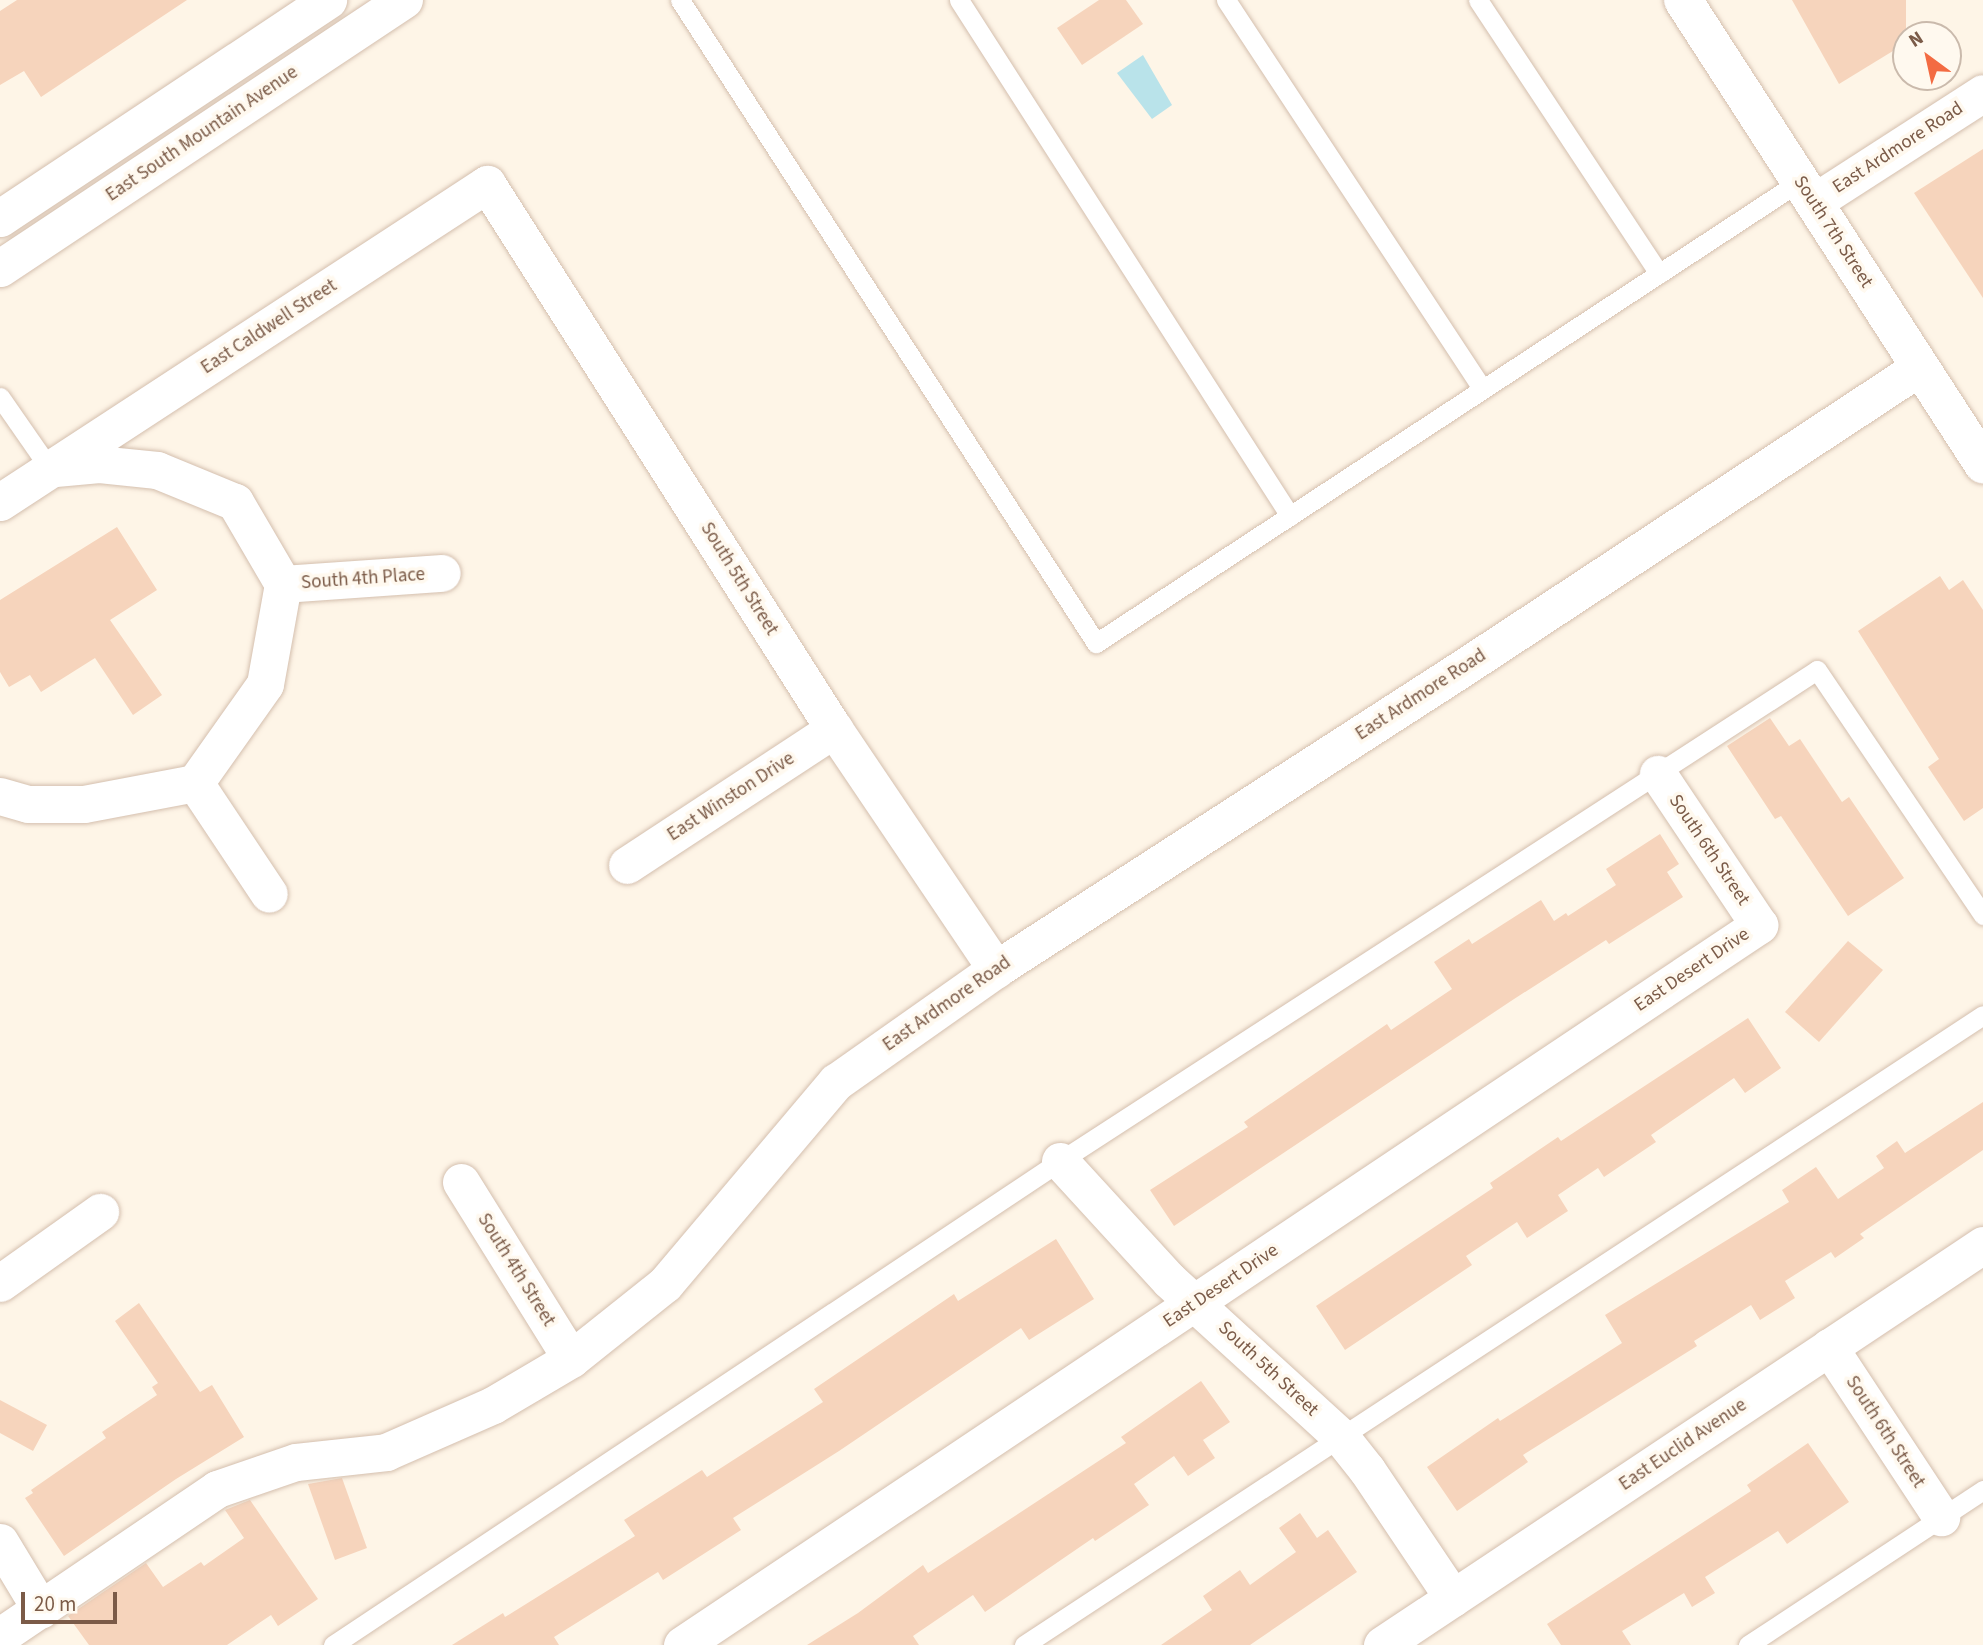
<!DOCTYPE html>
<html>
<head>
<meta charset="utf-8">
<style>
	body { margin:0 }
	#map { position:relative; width:1983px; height:1645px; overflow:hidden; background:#fef5e7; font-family:"Source Sans 3",sans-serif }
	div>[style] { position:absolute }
	.water>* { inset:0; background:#b9e3ea }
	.building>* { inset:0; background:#f6d4bc }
	.roads { filter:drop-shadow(0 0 2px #d4bfae) drop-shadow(0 0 2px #d4bfae) }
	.lane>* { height:19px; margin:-9.5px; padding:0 9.5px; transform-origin:9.5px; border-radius:9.5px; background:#fff }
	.street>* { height:37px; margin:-18.5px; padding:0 18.5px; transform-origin:18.5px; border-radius:18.5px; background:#fff }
	.secondary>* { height:38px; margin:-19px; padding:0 19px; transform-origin:19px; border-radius:19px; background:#fff }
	span { translate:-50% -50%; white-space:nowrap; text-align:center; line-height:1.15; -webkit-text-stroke:7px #fff9ef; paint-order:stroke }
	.street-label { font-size:19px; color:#7b5b48 }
	.north { position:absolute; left:1892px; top:21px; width:70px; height:70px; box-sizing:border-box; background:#fff9ef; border:2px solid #cabaac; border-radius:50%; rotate:327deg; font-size:19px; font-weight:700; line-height:28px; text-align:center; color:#7b5b48 }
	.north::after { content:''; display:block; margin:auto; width:24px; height:32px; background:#f36b42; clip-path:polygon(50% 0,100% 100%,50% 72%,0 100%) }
	.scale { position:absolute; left:21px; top:1592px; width:96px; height:32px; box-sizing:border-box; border:4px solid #7b5b48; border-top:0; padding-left:9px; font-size:21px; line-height:24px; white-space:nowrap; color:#7b5b48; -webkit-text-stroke:5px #fff9ef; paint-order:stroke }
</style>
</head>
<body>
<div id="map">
	<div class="water">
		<i style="clip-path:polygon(1143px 55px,1172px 105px,1152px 119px,1117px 73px)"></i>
	</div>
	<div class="building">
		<i style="clip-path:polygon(17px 0,187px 0,41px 97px,24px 71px,0 85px,0 11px)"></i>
		<i style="clip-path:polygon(1099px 0,1126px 0,1143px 24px,1082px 65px,1057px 28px)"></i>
		<i style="clip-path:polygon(1792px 0,1906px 0,1906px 43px,1839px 84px)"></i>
		<i style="clip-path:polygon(1983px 149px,1983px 298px,1914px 193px)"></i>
		<i style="clip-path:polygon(117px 527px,157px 590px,110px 620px,162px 695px,133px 715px,95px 658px,41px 692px,30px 675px,9px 687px,0 672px,0 600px)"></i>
		<i style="clip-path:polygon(1940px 576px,1949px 590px,1963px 580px,1983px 610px,1983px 808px,1964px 821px,1928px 767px,1939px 759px,1858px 631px)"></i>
		<i style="clip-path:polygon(1770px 718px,1789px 746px,1800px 739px,1842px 802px,1849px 797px,1904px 878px,1848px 916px,1781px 816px,1775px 819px,1727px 746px)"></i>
		<i style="clip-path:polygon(1660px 834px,1679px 864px,1667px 872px,1683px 897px,1609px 944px,1606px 940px,1511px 1001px,1174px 1226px,1150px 1190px,1248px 1127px,1244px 1122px,1387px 1024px,1391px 1030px,1452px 989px,1434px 962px,1469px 939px,1472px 944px,1541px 900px,1554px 921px,1566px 913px,1568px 916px,1616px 885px,1606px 869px)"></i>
		<i style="clip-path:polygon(1848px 941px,1883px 970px,1819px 1042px,1785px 1012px)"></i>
		<i style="clip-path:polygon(1748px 1018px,1781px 1068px,1745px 1093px,1734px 1078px,1651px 1135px,1656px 1142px,1604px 1177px,1598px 1168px,1558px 1195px,1568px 1211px,1527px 1238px,1517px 1222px,1466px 1256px,1472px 1265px,1345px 1350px,1316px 1306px,1493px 1188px,1490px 1183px,1558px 1137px,1561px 1141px)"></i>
		<i style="clip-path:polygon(1983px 1102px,1983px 1150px,1860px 1234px,1864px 1238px,1835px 1258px,1831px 1252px,1785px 1281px,1795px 1298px,1760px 1320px,1751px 1305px,1694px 1341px,1697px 1346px,1523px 1455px,1528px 1462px,1457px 1511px,1427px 1467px,1498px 1418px,1500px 1421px,1622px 1343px,1605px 1315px,1789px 1202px,1782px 1190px,1816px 1167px,1838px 1199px,1884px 1168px,1876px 1156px,1897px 1141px,1905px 1153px)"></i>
		<i style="clip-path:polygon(1056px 1239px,1094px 1299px,1029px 1340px,1021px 1328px,839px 1451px,733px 1518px,741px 1530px,663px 1580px,658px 1572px,554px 1637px,559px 1645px,452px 1645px,503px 1613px,505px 1617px,635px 1536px,624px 1520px,702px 1470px,707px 1477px,823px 1402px,814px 1389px,954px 1294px,958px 1301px)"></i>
		<i style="clip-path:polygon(139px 1303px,200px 1392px,212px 1385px,244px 1437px,176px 1479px,64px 1556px,25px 1498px,33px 1493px,31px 1490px,106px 1438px,102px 1432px,157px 1395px,152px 1387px,158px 1383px,115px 1321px)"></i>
		<i style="clip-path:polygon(1201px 1381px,1230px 1422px,1203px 1440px,1215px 1458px,1188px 1476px,1174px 1456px,1134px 1484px,1149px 1505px,1095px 1541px,1093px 1538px,985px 1612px,973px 1595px,913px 1636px,919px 1645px,807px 1645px,858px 1613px,923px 1565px,928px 1573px,1126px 1443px,1121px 1437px)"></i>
		<i style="clip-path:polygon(0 1400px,47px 1425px,33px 1451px,0 1433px)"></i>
		<i style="clip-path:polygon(1808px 1443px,1849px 1502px,1787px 1544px,1778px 1531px,1705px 1577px,1715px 1593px,1692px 1607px,1684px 1593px,1622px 1631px,1631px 1645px,1561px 1645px,1547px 1624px,1751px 1491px,1747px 1485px)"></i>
		<i style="clip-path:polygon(342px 1478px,367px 1548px,335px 1560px,308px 1484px)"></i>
		<i style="clip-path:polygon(250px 1500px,318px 1599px,278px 1626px,271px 1615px,227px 1645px,89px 1645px,68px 1616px,146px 1563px,163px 1587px,201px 1562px,204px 1566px,244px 1538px,225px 1510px)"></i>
		<i style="clip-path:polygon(1300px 1513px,1317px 1538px,1328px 1530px,1357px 1572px,1250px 1645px,1161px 1645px,1212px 1610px,1203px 1596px,1240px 1570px,1250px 1585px,1296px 1552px,1279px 1528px)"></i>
	</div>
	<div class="roads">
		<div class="lane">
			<i style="left:680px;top:0;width:766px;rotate:57.1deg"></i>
			<i style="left:1096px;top:643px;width:842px;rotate:-33.27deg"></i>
			<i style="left:959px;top:0;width:613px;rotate:57.32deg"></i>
			<i style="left:1226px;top:0;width:465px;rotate:56.6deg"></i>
			<i style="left:1478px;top:0;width:328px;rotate:56.5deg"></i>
			<i style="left:0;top:397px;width:88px;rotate:55.2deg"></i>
			<i style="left:333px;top:1645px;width:873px;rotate:-33.65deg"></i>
			<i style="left:1060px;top:1161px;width:902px;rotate:-32.97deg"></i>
			<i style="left:1817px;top:670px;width:296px;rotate:55.9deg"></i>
			<i style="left:1024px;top:1645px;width:1147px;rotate:-33.3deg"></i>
			<i style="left:1748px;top:1645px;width:282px;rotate:-33.4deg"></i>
		</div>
		<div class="street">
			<i style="left:1814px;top:202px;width:201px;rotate:-32.8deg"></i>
			<i style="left:0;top:218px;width:394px;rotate:-33.6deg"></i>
			<i style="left:0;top:268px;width:485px;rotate:-33.6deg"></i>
			<i style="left:0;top:502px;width:582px;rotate:-33.14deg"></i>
			<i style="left:487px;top:184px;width:646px;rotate:57.52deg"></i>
			<i style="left:834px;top:729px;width:290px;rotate:56deg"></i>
			<i style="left:283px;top:584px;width:159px;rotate:-4deg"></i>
			<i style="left:195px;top:783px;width:133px;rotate:56.3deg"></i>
			<i style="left:0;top:796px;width:29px;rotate:16deg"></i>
			<i style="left:28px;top:804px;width:56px"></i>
			<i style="left:84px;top:804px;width:113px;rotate:-10.7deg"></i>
			<i style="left:195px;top:783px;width:121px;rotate:-54.7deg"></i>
			<i style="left:265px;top:684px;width:102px;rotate:-79.8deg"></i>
			<i style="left:283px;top:584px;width:95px;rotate:-120.3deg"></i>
			<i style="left:235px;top:502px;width:84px;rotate:-157.7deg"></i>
			<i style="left:157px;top:470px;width:58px;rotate:-174.1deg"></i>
			<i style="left:99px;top:464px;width:44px;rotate:174.8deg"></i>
			<i style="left:627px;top:865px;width:248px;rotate:-33.3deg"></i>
			<i style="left:1060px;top:1161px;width:161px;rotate:47.5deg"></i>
			<i style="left:1169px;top:1280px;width:231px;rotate:42.4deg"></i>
			<i style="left:1340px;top:1436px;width:43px;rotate:51.5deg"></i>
			<i style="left:1367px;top:1470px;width:154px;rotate:56.1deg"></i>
			<i style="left:461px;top:1182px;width:208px;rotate:58.1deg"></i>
			<i style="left:0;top:1283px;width:123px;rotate:-35.4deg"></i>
			<i style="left:1829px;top:1347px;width:204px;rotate:56.6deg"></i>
			<i style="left:0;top:1542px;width:79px;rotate:58.9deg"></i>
			<i style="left:0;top:1636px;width:262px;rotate:-34.1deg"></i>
			<i style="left:217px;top:1489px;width:83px;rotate:-18.9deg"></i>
			<i style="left:296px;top:1462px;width:91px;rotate:-6.3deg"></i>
			<i style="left:386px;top:1452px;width:117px;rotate:-23.7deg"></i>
			<i style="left:493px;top:1405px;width:91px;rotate:-30.5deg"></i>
			<i style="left:571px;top:1359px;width:120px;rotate:-38.6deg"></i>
			<i style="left:665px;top:1284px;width:265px;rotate:-49.8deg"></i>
			<i style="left:836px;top:1082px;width:196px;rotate:-35.2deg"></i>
			<i style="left:996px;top:969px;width:557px;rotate:-32.83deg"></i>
			<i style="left:1464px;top:667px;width:546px;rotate:-33.34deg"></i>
			<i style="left:682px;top:1645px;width:1296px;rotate:-33.76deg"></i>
			<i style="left:1759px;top:925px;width:182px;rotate:-123.8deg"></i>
			<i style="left:1382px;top:1645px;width:722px;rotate:-33.65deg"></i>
		</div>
		<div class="secondary">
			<i style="left:1683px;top:0;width:553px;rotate:57.12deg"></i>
		</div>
	</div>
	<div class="street-label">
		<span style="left:202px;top:134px;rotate:-34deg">East South Mountain Avenue</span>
		<span style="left:1898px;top:148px;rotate:-33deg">East Ardmore Road</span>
		<span style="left:1833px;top:232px;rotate:57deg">South 7th Street</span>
		<span style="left:269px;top:327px;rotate:-33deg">East Caldwell Street</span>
		<span style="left:363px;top:579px;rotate:-4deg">South 4th Place</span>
		<span style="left:739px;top:579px;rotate:58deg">South 5th Street</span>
		<span style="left:1421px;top:695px;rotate:-33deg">East Ardmore Road</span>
		<span style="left:731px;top:797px;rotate:-33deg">East Winston Drive</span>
		<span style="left:1709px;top:850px;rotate:56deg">South 6th Street</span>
		<span style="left:1692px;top:970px;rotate:-34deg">East Desert Drive</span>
		<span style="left:947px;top:1004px;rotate:-35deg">East Ardmore Road</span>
		<span style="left:516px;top:1270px;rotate:58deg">South 4th Street</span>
		<span style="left:1221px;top:1286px;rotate:-34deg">East Desert Drive</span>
		<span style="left:1268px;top:1369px;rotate:43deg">South 5th Street</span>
		<span style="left:1885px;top:1432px;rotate:57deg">South 6th Street</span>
		<span style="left:1683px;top:1445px;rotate:-34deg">East Euclid Avenue</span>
	</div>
	<div class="north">N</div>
	<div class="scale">20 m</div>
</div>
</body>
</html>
